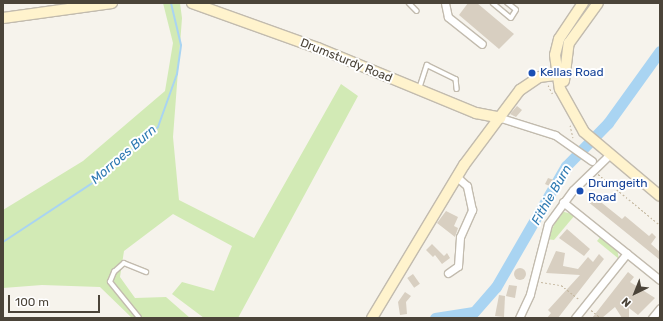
<!DOCTYPE html>
<html>
<head>
<meta charset="utf-8">
<style>
  body { margin:0 }
  #map { position:relative; width:663px; height:321px; overflow:hidden; background:#f6f3ec; font-family:Rubik,sans-serif }
  div>[style] { position:absolute }
  [style*='--x'] { left:calc(var(--x)*1px); top:calc(var(--y)*1px); width:calc(var(--w)*1px); rotate:calc(var(--a)*1deg) }
  .green>* { inset:0; background:#d2eab5 }
  .stream>* { height:2px; margin:-1px; padding:0 1px; transform-origin:1px; border-radius:1px; background:#a9d4f2 }
  .river>* { height:11px; margin:-5.5px; padding:0 5.5px; transform-origin:5.5px; border-radius:5.5px; background:#a9d4f2 }
  .building>* { inset:0; background:#d8cfc1; transform-origin:0 0 }
  .round { border-radius:50% }
  .path>* { height:1px; margin-top:-0.5px; transform-origin:0; background:repeating-linear-gradient(90deg,#c4b79f 0 2px,transparent 0 4px) }
  .roads { filter:drop-shadow(1px 0 #c2bbae) drop-shadow(-1px 0 #c2bbae) drop-shadow(0 1px #c2bbae) drop-shadow(0 -1px #c2bbae) }
  .service>* { height:3.5px; margin:-1.75px; padding:0 1.75px; transform-origin:1.75px; border-radius:1.75px; background:#fff }
  .minor>* { height:7px; margin:-3.5px; padding:0 3.5px; transform-origin:3.5px; border-radius:3.5px; background:#fff }
  .secondary>* { height:10px; margin:-5px; padding:0 5px; transform-origin:5px; border-radius:5px; background:#fff3cd }
  .dots>* { width:11px; height:11px; translate:-50% -50%; box-sizing:border-box; border:2px solid #fff; border-radius:50% }
  span { translate:-50% -50%; white-space:nowrap; text-align:center; line-height:1.15; -webkit-text-stroke:4px #fff; paint-order:stroke }
  .street-label { font-size:12px; color:#4b4439 }
  .transit-label { font-size:12px; color:#164399 }
  .left { translate:0 -50%; text-align:left }
  .water-label { font-size:13px; color:#2e7ab2; font-style:italic }
  .frame { position:absolute; inset:0; border:4px solid #4b4439; pointer-events:none }
  .north { position:absolute; left:615px; top:273px; width:40px; height:40px; -webkit-text-stroke:3px #fff; paint-order:stroke; rotate:223deg; font-size:11px; font-weight:700; line-height:16px; text-align:center; color:#4b4439 }
  .north::after { content:''; display:block; margin:auto; width:14px; height:18px; background:#4b4439; clip-path:polygon(50% 0,100% 100%,50% 72%,0 100%) }
  .scale { position:absolute; left:8px; top:295px; width:92px; height:18px; box-sizing:border-box; border:2px solid #4b4439; border-top:0; padding-left:5px; font-size:12px; line-height:14px; white-space:nowrap; color:#4b4439; -webkit-text-stroke:3px #fff; paint-order:stroke }
</style>
</head>
<body>
<div id="map">
  <div class="green">
    <i style="clip-path:polygon(163px 3px,180px 3px,182px 18px,173px 137px,179px 200px,254px 238px,341px 84px,358px 96px,238px 318px,204px 318px,172px 294px,182px 282px,214px 291px,232px 246px,173px 214px,124px 251px,120px 277px,135px 298px,166px 297px,190px 318px,132px 318px,100px 287px,42px 285px,3px 288px,3px 210px,83px 161px,165px 91px,173px 43px)"></i>
    <i style="clip-path:polygon(561px 211px,575px 215px,554px 240px,547px 239px)"></i>
    <i style="clip-path:polygon(601px 236px,617px 249px,619px 259px,597px 241px)"></i>
  </div>
  <div class="stream">
    <i style="--x:3;--y:242;--w:116;--a:-33.4"></i>
    <i style="--x:100;--y:178;--w:77;--a:-41.3"></i>
    <i style="--x:158;--y:127;--w:56;--a:-70.3"></i>
    <i style="--x:177;--y:74;--w:29;--a:-82"></i>
    <i style="--x:181;--y:45;--w:43;--a:-103.4"></i>
  </div>
  <div class="river">
    <i style="--x:435;--y:318;--w:39;--a:-9"></i>
    <i style="--x:474;--y:312;--w:33;--a:-49"></i>
    <i style="--x:496;--y:287;--w:140;--a:-60"></i>
    <i style="--x:566;--y:166;--w:60;--a:-45.7"></i>
    <i style="--x:608;--y:123;--w:89;--a:-54.2"></i>
  </div>
  <div class="building">
    <i style="clip-path:polygon(468px 3px,477px 3px,514px 34px,499px 49px,459px 15px)"></i>
    <i style="clip-path:polygon(517px 106px,522px 110px,516px 117px,510px 114px)"></i>
    <i style="clip-path:polygon(548px 178px,557px 181px,554px 188px,545px 184px)"></i>
    <i style="clip-path:polygon(592px 195px,622px 219px,625px 216px,649px 236px,652px 233px,656px 237px,651px 244px,660px 252px,660px 260px,587px 201px)"></i>
    <i style="clip-path:polygon(446px 211px,458px 217px,454px 226px,458px 228px,455px 237px,437px 223px)"></i>
    <i style="clip-path:polygon(567px 229px,590px 249px,584px 256px,559px 238px)"></i>
    <i style="clip-path:polygon(432px 244px,444px 256px,447px 253px,450px 258px,442px 264px,435px 255px,433px 257px,426px 250px)"></i>
    <i style="clip-path:polygon(556px 251px,565px 253px,563px 266px,578px 269px,588px 257px,593px 262px,599px 254px,604px 259px,558px 318px,547px 318px,551px 313px,548px 310px,580px 275px,546px 273px)"></i>
    <i class="round" style="left:514px;top:268px;width:12px;height:12px"></i>
    <i style="clip-path:polygon(628px 272px,634px 277px,630px 282px,655px 298px,638px 315px,629px 308px,629px 318px,622px 318px,615px 307px,602px 318px,592px 318px)"></i>
    <i style="left:413px;top:274px;width:12px;height:7px;rotate:55deg"></i>
    <i style="clip-path:polygon(509px 285px,517px 286px,515px 298px,506px 296px)"></i>
    <i style="clip-path:polygon(405px 292px,411px 296px,406px 302px,407px 314px,400px 315px,398px 302px)"></i>
    <i style="clip-path:polygon(499px 295px,505px 296px,504px 317px,495px 316px)"></i>
  </div>
  <div class="path">
    <i style="--x:548;--y:85;--w:11;--a:63"></i>
    <i style="--x:570;--y:125;--w:13;--a:77"></i>
    <i style="--x:598;--y:174;--w:80;--a:39.4"></i>
    <i style="--x:541;--y:282;--w:20;--a:9"></i>
    <i style="--x:561;--y:285;--w:24;--a:38"></i>
    <i style="--x:591;--y:310;--w:13;--a:39"></i>
  </div>
  <div class="roads">
    <div class="service">
      <i style="--x:409;--y:3;--w:11;--a:45"></i>
      <i style="--x:493;--y:3;--w:23;--a:40"></i>
      <i style="--x:511;--y:18;--w:9;--a:-58"></i>
      <i style="--x:516;--y:10;--w:11;--a:-142"></i>
      <i style="--x:419;--y:89;--w:25;--a:-72"></i>
      <i style="--x:427;--y:65;--w:32;--a:26"></i>
      <i style="--x:456;--y:79;--w:10;--a:84"></i>
      <i style="--x:139;--y:318;--w:46;--a:-128.9"></i>
      <i style="--x:110;--y:282;--w:11;--a:-68"></i>
      <i style="--x:114;--y:272;--w:13;--a:-42"></i>
      <i style="--x:124;--y:263;--w:24;--a:22"></i>
    </div>
    <div class="minor">
      <i style="--x:445;--y:3;--w:14;--a:78"></i>
      <i style="--x:448;--y:17;--w:43;--a:38.5"></i>
      <i style="--x:501;--y:118;--w:57;--a:17.5"></i>
      <i style="--x:555;--y:135;--w:45;--a:35.1"></i>
      <i style="--x:563;--y:202;--w:124;--a:38.8"></i>
      <i style="--x:448;--y:273;--w:12;--a:-35"></i>
      <i style="--x:458;--y:266;--w:29;--a:-86"></i>
      <i style="--x:460;--y:237;--w:30;--a:-66"></i>
      <i style="--x:472;--y:210;--w:25;--a:-102"></i>
      <i style="--x:467;--y:186;--w:13;--a:-138"></i>
      <i style="--x:519;--y:318;--w:26;--a:-65"></i>
      <i style="--x:530;--y:294;--w:72;--a:-75.6"></i>
      <i style="--x:548;--y:224;--w:42;--a:-53.7"></i>
      <i style="--x:573;--y:190;--w:50;--a:-44.2"></i>
      <i style="--x:575;--y:318;--w:83;--a:-51.3"></i>
      <i style="--x:652;--y:318;--w:13;--a:-51"></i>
    </div>
    <div class="secondary">
      <i style="--x:192;--y:3;--w:134;--a:19.7"></i>
      <i style="--x:318;--y:48;--w:171;--a:22.4"></i>
      <i style="--x:476;--y:113;--w:25;--a:11"></i>
      <i style="--x:583;--y:3;--w:43;--a:123.7"></i>
      <i style="--x:559;--y:39;--w:16;--a:104"></i>
      <i style="--x:555;--y:55;--w:34;--a:82"></i>
      <i style="--x:560;--y:89;--w:49;--a:60.8"></i>
      <i style="--x:584;--y:132;--w:99;--a:40.1"></i>
      <i style="--x:3;--y:18;--w:110;--a:-7.8"></i>
      <i style="--x:564;--y:81;--w:38;--a:-83"></i>
      <i style="--x:569;--y:43;--w:49;--a:-54.1"></i>
      <i style="--x:372;--y:318;--w:179;--a:-59"></i>
      <i style="--x:464;--y:165;--w:94;--a:-53.3"></i>
      <i style="--x:520;--y:90;--w:23;--a:-34"></i>
      <i style="--x:539;--y:77;--w:25;--a:-7"></i>
    </div>
  </div>
  <div class="dots">
    <i style="left:532px;top:73px;background:#1a4fb4"></i>
    <i style="left:580px;top:191px;background:#1a4fb4"></i>
  </div>
  <div class="street-label">
    <span style="left:346px;top:61px;rotate:22deg">Drumsturdy Road</span>
  </div>
  <div class="transit-label">
    <span class="left" style="left:540px;top:73px">Kellas Road</span>
    <span class="left" style="left:588px;top:191px">Drumgeith<br>Road</span>
  </div>
  <div class="water-label">
    <span style="left:124px;top:155px;rotate:-41deg">Morroes Burn</span>
    <span style="left:552px;top:195px;rotate:-60deg">Fithie Burn</span>
  </div>
  <div class="frame"></div>
  <div class="north">N</div>
  <div class="scale">100 m</div>
</div>
</body>
</html>
